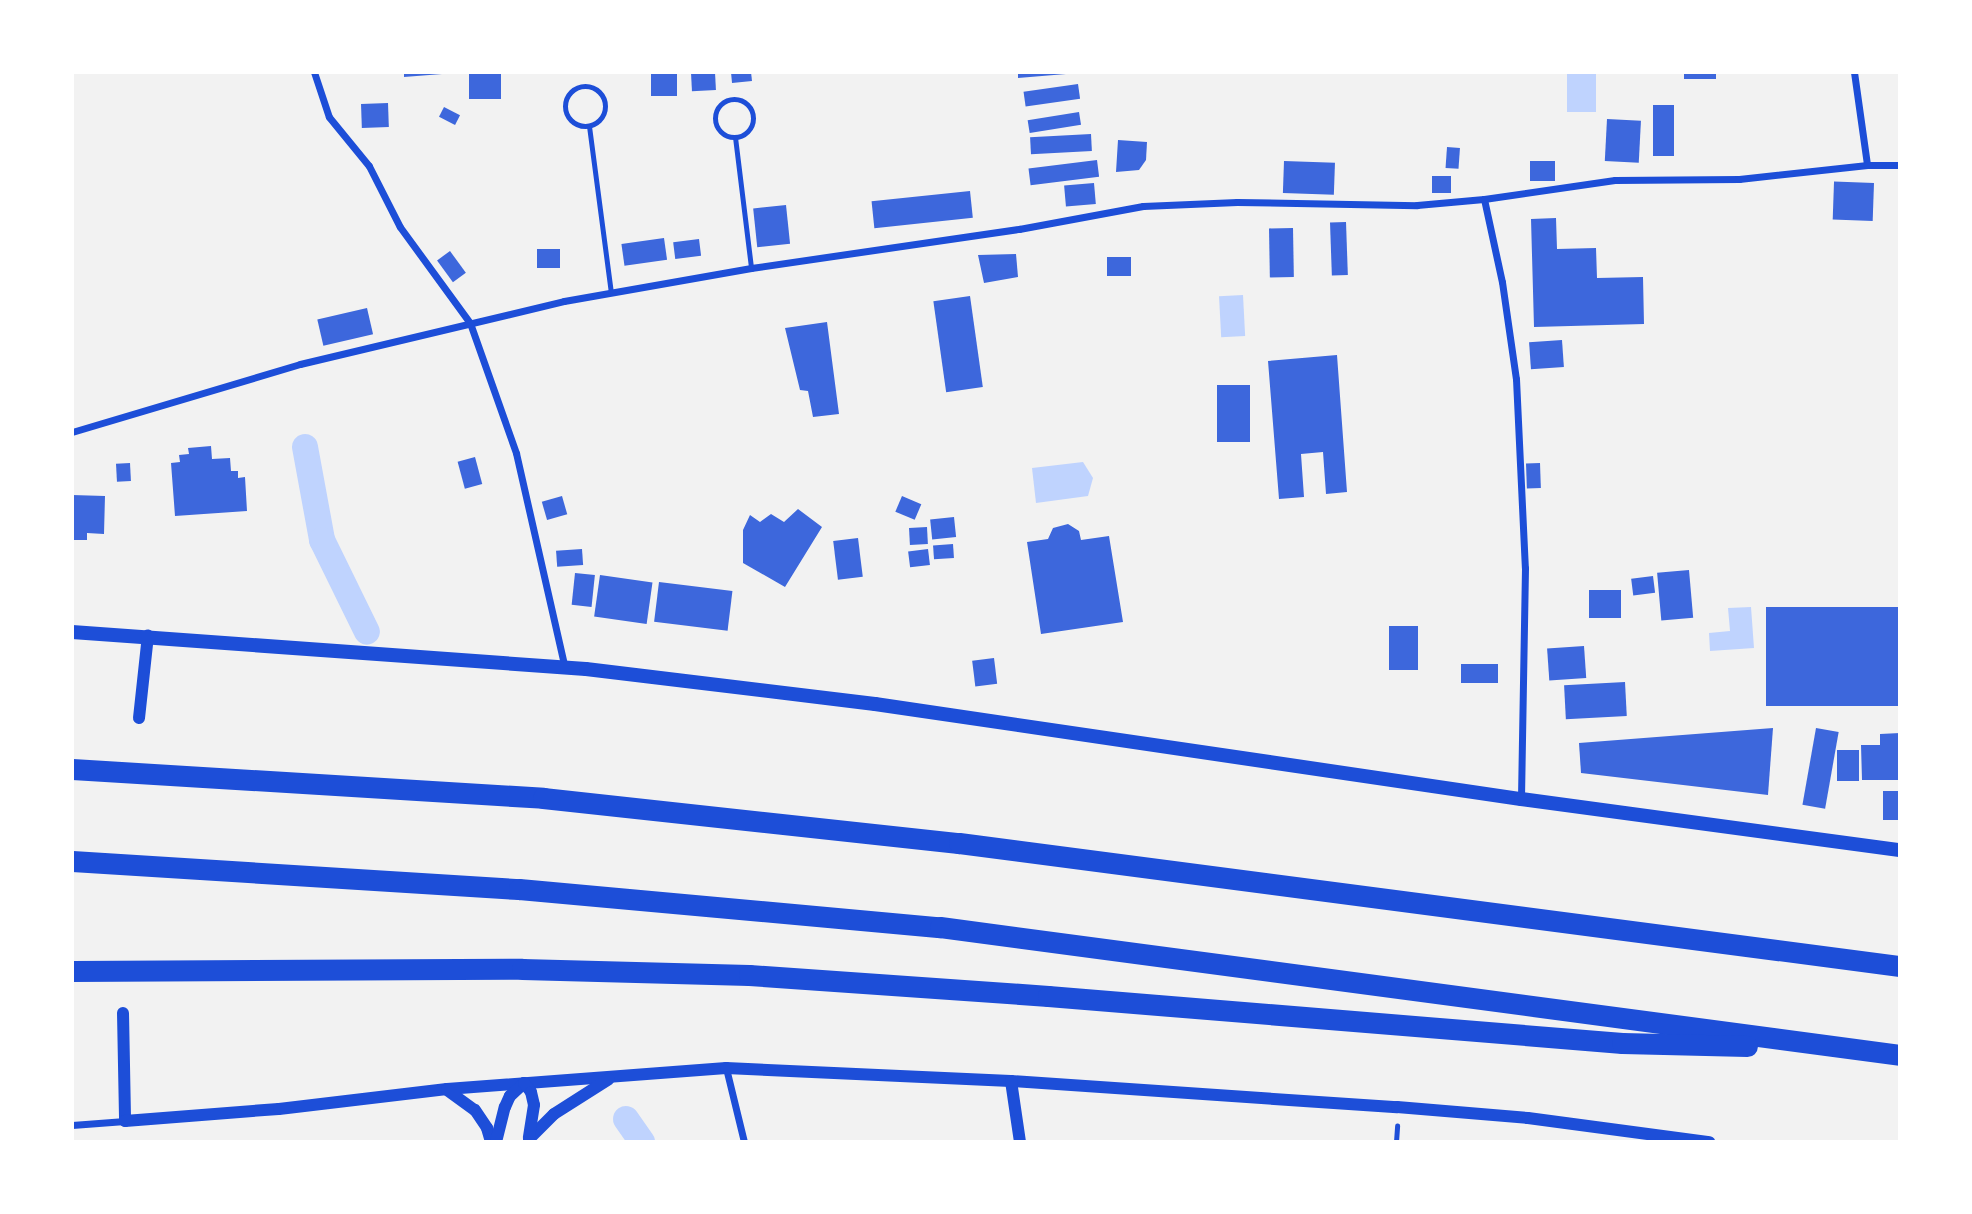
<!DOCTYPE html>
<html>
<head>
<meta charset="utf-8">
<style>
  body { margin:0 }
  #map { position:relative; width:1972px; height:1214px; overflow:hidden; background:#f2f2f2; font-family:Roboto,sans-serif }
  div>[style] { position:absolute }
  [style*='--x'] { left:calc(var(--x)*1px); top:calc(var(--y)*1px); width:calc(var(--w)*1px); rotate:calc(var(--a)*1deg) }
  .water>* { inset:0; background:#bfd3fe; transform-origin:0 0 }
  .canal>* { height:26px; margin:-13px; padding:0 13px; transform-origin:13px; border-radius:13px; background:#bfd3fe }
  .building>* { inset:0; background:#3d67dc; transform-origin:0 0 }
  .path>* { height:4.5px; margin:-2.25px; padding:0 2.25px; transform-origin:2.25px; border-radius:2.25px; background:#1d4ed8 }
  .service>* { height:5px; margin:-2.5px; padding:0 2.5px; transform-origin:2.5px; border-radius:2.5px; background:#1d4ed8 }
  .service>.ring { margin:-2.5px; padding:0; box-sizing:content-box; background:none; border:5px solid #1d4ed8; border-radius:50% }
  .minor>* { height:7px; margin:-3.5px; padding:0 3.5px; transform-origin:3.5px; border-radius:3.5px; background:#1d4ed8 }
  .tertiary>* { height:12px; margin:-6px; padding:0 6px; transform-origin:6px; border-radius:6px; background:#1d4ed8 }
  .secondary>* { height:14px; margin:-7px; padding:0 7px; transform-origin:7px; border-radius:7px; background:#1d4ed8 }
  .motorway>* { height:21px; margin:-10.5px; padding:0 10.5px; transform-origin:10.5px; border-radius:10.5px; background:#1d4ed8 }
  span { translate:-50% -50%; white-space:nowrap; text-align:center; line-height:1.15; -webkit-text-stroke:5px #fff; paint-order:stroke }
  .frame { position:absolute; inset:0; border:74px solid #fff; pointer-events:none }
</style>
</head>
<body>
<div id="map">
  <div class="water">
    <i style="left:1567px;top:72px;width:29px;height:40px"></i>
    <i style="left:1243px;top:295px;width:41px;height:24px;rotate:87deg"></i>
    <i style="clip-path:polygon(1083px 462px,1093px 478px,1088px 496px,1036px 503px,1032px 468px)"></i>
    <i style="clip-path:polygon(1751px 607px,1754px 648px,1710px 651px,1709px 633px,1730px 631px,1728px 608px)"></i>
  </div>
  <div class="canal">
    <i style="--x:305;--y:447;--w:95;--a:79.6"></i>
    <i style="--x:322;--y:540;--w:102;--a:63.9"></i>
    <i style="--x:626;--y:1119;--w:28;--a:55"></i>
  </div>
  <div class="building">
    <i style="clip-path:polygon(404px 72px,442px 72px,442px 74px,404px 77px)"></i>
    <i style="left:469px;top:72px;width:32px;height:27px"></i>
    <i style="left:651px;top:72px;width:26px;height:24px"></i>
    <i style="left:715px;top:72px;width:18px;height:24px;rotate:87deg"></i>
    <i style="clip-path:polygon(731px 72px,751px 72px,752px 81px,732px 83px)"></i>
    <i style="clip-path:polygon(1018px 72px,1066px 72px,1066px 74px,1018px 78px)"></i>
    <i style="left:1684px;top:72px;width:32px;height:7px"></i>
    <i style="left:1078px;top:84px;width:15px;height:55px;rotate:82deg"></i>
    <i style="left:388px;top:103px;width:24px;height:27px;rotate:88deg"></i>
    <i style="left:1653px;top:105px;width:21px;height:51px"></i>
    <i style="left:444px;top:107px;width:18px;height:11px;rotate:27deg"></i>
    <i style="left:1079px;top:112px;width:13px;height:52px;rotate:81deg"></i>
    <i style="left:1607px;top:119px;width:34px;height:42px;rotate:3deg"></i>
    <i style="left:1091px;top:134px;width:17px;height:61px;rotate:87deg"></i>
    <i style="clip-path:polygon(1118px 140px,1147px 142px,1146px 160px,1139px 170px,1116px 172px)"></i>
    <i style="left:1447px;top:147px;width:13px;height:21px;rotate:4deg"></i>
    <i style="left:1097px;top:160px;width:17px;height:69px;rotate:83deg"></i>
    <i style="left:1284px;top:161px;width:51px;height:32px;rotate:2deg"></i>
    <i style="left:1555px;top:161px;width:20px;height:25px;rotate:90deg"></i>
    <i style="left:1432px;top:176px;width:19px;height:17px"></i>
    <i style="left:1094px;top:183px;width:21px;height:30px;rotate:85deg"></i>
    <i style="left:1874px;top:183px;width:38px;height:40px;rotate:92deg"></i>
    <i style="left:970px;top:191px;width:27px;height:99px;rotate:84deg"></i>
    <i style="left:786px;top:205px;width:39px;height:33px;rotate:84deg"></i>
    <i style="clip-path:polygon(1556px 218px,1557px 249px,1596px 248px,1597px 278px,1643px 277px,1644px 324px,1534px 327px,1531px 219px)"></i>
    <i style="left:1346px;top:222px;width:53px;height:16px;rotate:88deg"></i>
    <i style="left:1293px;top:228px;width:49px;height:24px;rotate:89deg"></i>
    <i style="left:664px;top:238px;width:22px;height:43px;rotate:82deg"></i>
    <i style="left:699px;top:239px;width:17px;height:26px;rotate:83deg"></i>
    <i style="left:560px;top:249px;width:19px;height:23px;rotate:90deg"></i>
    <i style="left:450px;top:251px;width:27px;height:16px;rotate:54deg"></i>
    <i style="clip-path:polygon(1016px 254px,1018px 277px,984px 283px,978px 255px)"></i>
    <i style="left:1107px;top:257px;width:24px;height:19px"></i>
    <i style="left:970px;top:296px;width:92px;height:37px;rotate:82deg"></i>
    <i style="left:367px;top:308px;width:27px;height:51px;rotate:77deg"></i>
    <i style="clip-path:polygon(827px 322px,839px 414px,813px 417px,808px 391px,800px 390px,785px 328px)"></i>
    <i style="left:1562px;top:340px;width:27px;height:33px;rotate:86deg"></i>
    <i style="clip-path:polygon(1337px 355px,1347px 492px,1326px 494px,1323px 452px,1301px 454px,1304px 497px,1279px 499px,1268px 361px)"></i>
    <i style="left:1217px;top:385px;width:33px;height:57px"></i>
    <i style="clip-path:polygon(211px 446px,212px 459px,230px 458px,231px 471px,238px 471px,238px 478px,245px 477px,247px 511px,175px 516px,171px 463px,180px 462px,179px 455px,189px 454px,188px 448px)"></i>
    <i style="left:475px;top:457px;width:28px;height:18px;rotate:75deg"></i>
    <i style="left:130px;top:463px;width:18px;height:14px;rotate:87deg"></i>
    <i style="left:1540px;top:463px;width:25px;height:14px;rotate:88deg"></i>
    <i style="clip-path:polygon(72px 495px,105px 496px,104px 534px,87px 533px,87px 540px,72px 540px)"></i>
    <i style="left:562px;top:496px;width:19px;height:21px;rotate:74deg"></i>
    <i style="left:902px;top:496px;width:21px;height:17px;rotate:23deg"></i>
    <i style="clip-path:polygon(798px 509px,822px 527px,785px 587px,743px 563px,743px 530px,750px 515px,760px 522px,771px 514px,784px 522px)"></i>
    <i style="left:954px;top:517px;width:20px;height:24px;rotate:84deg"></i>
    <i style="clip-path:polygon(1068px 524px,1079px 531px,1081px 540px,1109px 536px,1123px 622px,1041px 634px,1027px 542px,1048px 539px,1053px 528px)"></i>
    <i style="left:927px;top:527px;width:17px;height:18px;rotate:87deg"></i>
    <i style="left:858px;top:538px;width:39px;height:25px;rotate:83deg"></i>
    <i style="left:953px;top:544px;width:14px;height:20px;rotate:86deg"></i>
    <i style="left:582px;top:549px;width:16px;height:26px;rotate:86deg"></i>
    <i style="left:928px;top:549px;width:16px;height:20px;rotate:83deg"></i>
    <i style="left:1689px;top:570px;width:48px;height:32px;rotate:85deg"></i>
    <i style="left:575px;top:573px;width:20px;height:32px;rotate:6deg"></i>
    <i style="left:600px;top:575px;width:53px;height:42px;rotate:8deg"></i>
    <i style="left:1653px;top:576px;width:17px;height:22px;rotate:83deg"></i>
    <i style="left:659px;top:582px;width:74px;height:40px;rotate:7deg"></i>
    <i style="left:1589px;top:590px;width:32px;height:28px"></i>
    <i style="left:1766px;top:607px;width:133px;height:99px"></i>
    <i style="left:1389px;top:626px;width:29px;height:44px"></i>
    <i style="left:1584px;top:646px;width:32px;height:37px;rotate:86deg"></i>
    <i style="left:994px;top:658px;width:26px;height:22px;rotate:83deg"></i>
    <i style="left:1498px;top:664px;width:19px;height:37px;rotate:90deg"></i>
    <i style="left:1625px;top:682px;width:34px;height:61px;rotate:87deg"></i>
    <i style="clip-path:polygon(1773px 728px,1768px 795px,1581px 773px,1579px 743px)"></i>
    <i style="left:1816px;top:728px;width:23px;height:78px;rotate:10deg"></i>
    <i style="clip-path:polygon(1900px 733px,1900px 780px,1862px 780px,1861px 745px,1880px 745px,1880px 734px)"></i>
    <i style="left:1837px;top:750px;width:22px;height:31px"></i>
    <i style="left:1883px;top:791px;width:17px;height:29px"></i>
  </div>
  <div class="path">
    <i style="--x:1396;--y:1142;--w:16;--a:-86"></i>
  </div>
  <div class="service">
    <i class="ring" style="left:565px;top:86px;width:35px;height:35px"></i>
    <i class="ring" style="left:715px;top:99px;width:33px;height:33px"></i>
    <i style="--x:589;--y:126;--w:167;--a:82.5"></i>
    <i style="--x:735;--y:137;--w:132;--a:83"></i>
  </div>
  <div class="minor">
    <i style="--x:314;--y:72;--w:47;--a:71.6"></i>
    <i style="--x:329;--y:117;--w:63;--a:50.8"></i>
    <i style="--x:369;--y:166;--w:68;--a:63.1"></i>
    <i style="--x:400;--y:227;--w:119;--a:53.9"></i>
    <i style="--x:470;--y:323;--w:138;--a:70.5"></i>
    <i style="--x:516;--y:453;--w:221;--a:77.2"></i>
    <i style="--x:1854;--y:72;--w:94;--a:82"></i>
    <i style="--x:1484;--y:199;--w:85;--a:77.8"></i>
    <i style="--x:1502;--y:282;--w:98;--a:81.8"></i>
    <i style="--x:1516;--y:379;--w:189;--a:87.3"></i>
    <i style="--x:1525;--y:568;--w:231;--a:91"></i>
    <i style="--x:72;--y:432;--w:238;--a:-16.6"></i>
    <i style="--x:300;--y:364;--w:271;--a:-13.4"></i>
    <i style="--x:564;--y:301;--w:190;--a:-10"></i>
    <i style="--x:751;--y:268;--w:271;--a:-8.3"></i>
    <i style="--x:1019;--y:229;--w:126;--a:-10.5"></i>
    <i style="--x:1143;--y:206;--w:94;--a:-2.4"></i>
    <i style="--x:1237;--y:202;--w:180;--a:1"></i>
    <i style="--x:1417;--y:205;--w:67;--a:-5.1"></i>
    <i style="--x:1484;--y:199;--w:132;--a:-8.3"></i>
    <i style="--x:1615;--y:180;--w:124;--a:-0.5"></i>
    <i style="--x:1739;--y:179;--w:129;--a:-6.2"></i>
    <i style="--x:1867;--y:165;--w:33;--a:0"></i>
    <i style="--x:726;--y:1068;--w:76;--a:76.3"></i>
    <i style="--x:72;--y:1125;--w:53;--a:-4.3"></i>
  </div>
  <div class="tertiary">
    <i style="--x:139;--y:718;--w:83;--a:-83.8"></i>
    <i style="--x:123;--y:1013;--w:108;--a:88.9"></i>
    <i style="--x:125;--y:1121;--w:154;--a:-4.5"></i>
    <i style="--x:279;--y:1109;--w:169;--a:-6.8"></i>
    <i style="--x:447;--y:1089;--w:280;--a:-4.3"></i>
    <i style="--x:726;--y:1068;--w:285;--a:2.6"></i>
    <i style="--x:1011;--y:1081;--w:387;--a:3.9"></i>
    <i style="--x:1397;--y:1107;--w:131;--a:4.8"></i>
    <i style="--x:1528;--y:1118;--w:183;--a:7.6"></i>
    <i style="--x:1011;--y:1081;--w:62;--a:81.6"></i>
    <i style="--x:447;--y:1090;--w:34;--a:36"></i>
    <i style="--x:475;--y:1110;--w:22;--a:56"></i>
    <i style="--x:487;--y:1128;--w:15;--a:74"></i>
    <i style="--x:529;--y:1139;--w:35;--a:-45"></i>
    <i style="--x:554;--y:1114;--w:65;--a:-32.5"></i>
    <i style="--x:496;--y:1142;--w:36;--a:-76"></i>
    <i style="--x:505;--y:1107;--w:12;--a:-66"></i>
    <i style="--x:510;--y:1096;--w:19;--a:-43"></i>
    <i style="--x:524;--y:1083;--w:11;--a:52"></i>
    <i style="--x:531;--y:1092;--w:13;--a:77"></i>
    <i style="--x:534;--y:1105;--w:33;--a:99"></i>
  </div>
  <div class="secondary">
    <i style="--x:72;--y:632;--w:515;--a:4.12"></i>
    <i style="--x:586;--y:669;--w:291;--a:6.9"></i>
    <i style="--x:875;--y:704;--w:653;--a:8.37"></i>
    <i style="--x:1521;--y:799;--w:382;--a:7.7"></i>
  </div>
  <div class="motorway">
    <i style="--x:72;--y:769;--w:472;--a:3.5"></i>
    <i style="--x:543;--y:798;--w:418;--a:6.2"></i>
    <i style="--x:959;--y:843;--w:949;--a:7.45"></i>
    <i style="--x:72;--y:861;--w:448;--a:3.6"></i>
    <i style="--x:519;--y:889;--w:423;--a:5.2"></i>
    <i style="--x:940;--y:927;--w:968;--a:7.59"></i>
    <i style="--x:72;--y:971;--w:450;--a:-0.3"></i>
    <i style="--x:522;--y:969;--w:227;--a:1.5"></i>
    <i style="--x:749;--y:975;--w:300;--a:4"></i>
    <i style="--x:1048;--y:996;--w:576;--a:4.68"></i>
    <i style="--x:1622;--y:1043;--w:125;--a:1.4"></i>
  </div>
  <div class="frame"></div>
</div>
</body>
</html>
